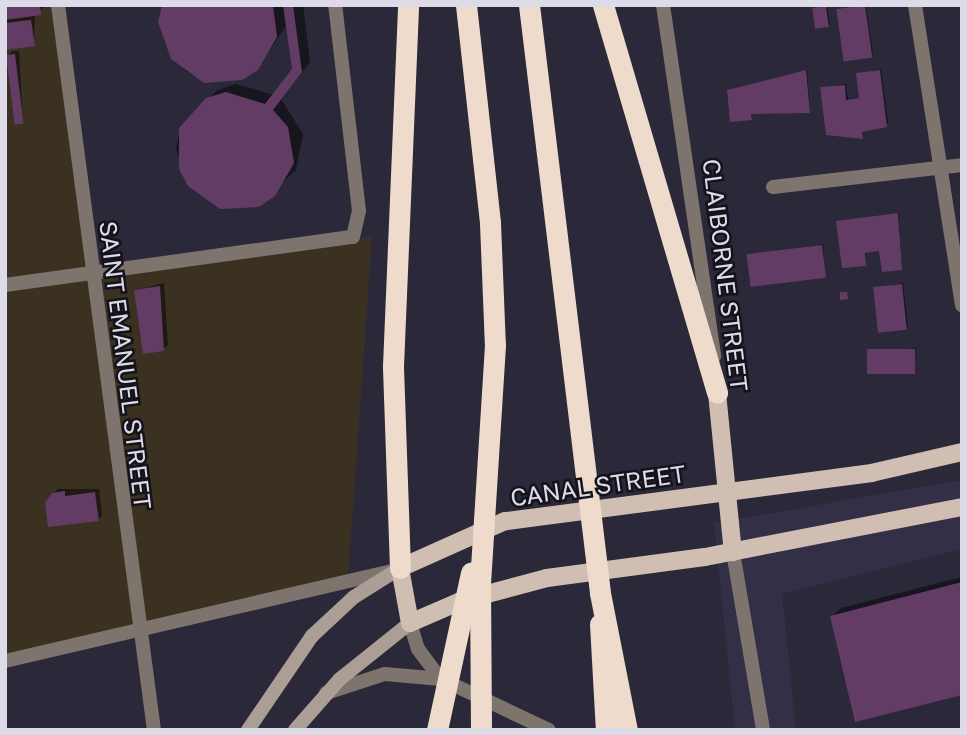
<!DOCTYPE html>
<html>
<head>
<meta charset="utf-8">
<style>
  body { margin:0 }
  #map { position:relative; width:967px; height:735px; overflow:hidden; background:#2b2839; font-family:"Golos Text",sans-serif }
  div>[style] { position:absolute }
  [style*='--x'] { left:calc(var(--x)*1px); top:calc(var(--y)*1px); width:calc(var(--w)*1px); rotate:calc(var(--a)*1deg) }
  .built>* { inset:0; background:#332f46 }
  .industrial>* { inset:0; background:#3b3121 }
  .shadow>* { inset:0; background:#0007 }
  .building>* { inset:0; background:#633c66; transform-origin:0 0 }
  .minor>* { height:14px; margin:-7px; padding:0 7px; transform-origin:7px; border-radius:7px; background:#7d746e }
  .tertiary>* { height:14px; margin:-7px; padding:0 7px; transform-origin:7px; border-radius:7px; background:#7d746e }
  .secondary>* { height:14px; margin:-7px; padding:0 7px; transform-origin:7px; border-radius:7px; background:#ab9e94 }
  .primary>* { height:18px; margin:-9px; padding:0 9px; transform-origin:9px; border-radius:9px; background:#cfbeb1 }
  .motorway>* { height:21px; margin:-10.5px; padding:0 10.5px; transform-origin:10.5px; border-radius:10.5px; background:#efdbcc }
  span { translate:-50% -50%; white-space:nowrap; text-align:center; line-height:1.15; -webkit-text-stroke:5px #14121a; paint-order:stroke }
  .street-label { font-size:24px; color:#dddbe7 }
  .frame { position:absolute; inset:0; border:7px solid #dddbe7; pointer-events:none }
</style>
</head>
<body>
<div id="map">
  <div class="built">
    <i style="clip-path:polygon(962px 480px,962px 549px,782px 594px,796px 730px,735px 730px,714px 523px)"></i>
  </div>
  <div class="industrial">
    <i style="clip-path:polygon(5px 5px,58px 5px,92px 274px,372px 237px,348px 577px,5px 658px)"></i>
  </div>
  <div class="shadow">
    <i style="clip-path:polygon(5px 5px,47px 5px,35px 14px,34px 44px,5px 48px)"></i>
    <i style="clip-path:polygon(164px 5px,303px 5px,310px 62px,281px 99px,303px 134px,296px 170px,258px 205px,221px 208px,189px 184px,176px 148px,180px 129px,217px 90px,236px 84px,274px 95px,294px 69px,288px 23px,257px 69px,204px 81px,186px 71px,164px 42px)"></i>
    <i style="clip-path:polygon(827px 5px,830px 24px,828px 26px,814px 9px)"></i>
    <i style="clip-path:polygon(866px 5px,873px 55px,871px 57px,837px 9px)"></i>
    <i style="clip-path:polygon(12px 51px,19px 51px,23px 122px,8px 56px)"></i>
    <i style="clip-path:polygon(881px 69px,888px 123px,863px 130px,862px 137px,822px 88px,846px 84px,848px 99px,861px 97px,858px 74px)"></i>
    <i style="clip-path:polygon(807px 70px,810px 111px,752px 112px,751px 118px,730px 89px)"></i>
    <i style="clip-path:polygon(899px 213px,901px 268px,881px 250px,866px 252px,865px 264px,838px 221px)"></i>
    <i style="clip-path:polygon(823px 244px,825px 276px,749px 259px,750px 257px)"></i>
    <i style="clip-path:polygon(164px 283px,168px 345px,163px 349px,136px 290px)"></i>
    <i style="clip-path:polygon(903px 283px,908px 326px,907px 328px,875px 288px)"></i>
    <i style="clip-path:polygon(916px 348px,914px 372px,868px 356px,870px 354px)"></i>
    <i style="clip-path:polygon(58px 489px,99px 489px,102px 515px,98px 520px,53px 494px)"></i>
    <i style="clip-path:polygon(962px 577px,962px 693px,831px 617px,841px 608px)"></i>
  </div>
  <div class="building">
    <i style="clip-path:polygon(5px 5px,40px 5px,41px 15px,5px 20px)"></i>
    <i style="clip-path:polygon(162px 5px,273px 5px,277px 37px,258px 70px,242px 80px,204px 83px,171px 59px,158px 22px)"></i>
    <i style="clip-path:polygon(283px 5px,293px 5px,302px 72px,273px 110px,288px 127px,294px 163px,275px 196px,259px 207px,220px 209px,188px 186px,179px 169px,179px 128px,206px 98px,226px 92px,265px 104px,292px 69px)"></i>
    <i style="left:865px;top:5px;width:53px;height:29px;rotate:82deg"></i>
    <i style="left:826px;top:6px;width:21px;height:14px;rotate:82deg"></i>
    <i style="clip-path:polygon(31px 20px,35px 46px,5px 50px,5px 23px)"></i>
    <i style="left:15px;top:54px;width:70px;height:9px;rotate:83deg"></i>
    <i style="clip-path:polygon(806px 70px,810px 113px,751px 114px,752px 120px,730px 122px,727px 90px)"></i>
    <i style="clip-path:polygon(880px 70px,887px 127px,862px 132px,863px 139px,826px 135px,820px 87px,845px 85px,846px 100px,859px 98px,856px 73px)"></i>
    <i style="clip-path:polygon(898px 213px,902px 270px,882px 272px,879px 251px,865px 253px,866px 266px,842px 268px,836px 221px)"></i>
    <i style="left:822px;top:245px;width:33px;height:76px;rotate:83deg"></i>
    <i style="left:902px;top:284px;width:46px;height:29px;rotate:84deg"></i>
    <i style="clip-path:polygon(160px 286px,164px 351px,143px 354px,134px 290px)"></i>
    <i style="clip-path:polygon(840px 292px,847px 292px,848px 299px,840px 300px)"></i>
    <i style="left:915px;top:349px;width:25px;height:48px;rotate:90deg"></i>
    <i style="clip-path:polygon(65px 491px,65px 496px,95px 492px,99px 521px,48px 527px,45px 503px,52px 493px)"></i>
    <i style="clip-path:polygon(962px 582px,962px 695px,855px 722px,830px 616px)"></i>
  </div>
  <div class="minor">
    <i style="--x:58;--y:5;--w:731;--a:82.46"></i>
    <i style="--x:915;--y:5;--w:304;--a:81.1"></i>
    <i style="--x:773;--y:187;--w:190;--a:-6.6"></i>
    <i style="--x:5;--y:285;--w:351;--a:-7.9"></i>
    <i style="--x:353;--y:237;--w:27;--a:-77"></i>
    <i style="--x:359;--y:211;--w:207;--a:-96.6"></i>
    <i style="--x:5;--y:661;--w:405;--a:-13.1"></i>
  </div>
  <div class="tertiary">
    <i style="--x:663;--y:5;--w:355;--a:81.7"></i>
    <i style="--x:733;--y:552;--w:181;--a:80.4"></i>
    <i style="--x:410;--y:623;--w:27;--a:73"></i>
    <i style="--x:418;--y:649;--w:38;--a:53"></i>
    <i style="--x:441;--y:679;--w:119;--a:25.3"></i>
    <i style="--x:326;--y:693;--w:62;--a:-17.9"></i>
    <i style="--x:385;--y:674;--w:56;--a:5.1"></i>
  </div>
  <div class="secondary">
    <i style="--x:248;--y:730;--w:114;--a:-55.8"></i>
    <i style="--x:312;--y:636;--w:57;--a:-42.9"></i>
    <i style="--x:354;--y:597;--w:54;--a:-32.2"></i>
    <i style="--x:295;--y:730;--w:68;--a:-48.6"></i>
    <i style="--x:340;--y:679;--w:90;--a:-38.7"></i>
  </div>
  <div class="primary">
    <i style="--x:717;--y:393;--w:160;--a:84.3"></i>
    <i style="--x:962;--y:452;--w:92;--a:166.9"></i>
    <i style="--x:872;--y:473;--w:370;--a:172.5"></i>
    <i style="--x:505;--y:521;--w:115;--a:155.9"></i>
    <i style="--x:400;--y:568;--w:56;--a:79.7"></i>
    <i style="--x:410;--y:623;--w:56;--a:-23.3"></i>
    <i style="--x:461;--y:601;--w:89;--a:-15"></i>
    <i style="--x:547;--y:578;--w:159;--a:-7.6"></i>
    <i style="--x:705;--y:557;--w:262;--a:-11"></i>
  </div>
  <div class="motorway">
    <i style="--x:466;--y:5;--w:219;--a:83.7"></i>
    <i style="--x:490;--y:223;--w:122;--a:87.7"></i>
    <i style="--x:495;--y:345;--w:240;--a:93.6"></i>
    <i style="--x:480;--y:585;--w:145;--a:89.6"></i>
    <i style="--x:529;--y:5;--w:592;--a:83.11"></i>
    <i style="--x:600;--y:593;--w:140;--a:78.9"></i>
    <i style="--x:603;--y:5;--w:404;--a:73.6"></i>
    <i style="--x:400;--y:568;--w:202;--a:-92"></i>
    <i style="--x:393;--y:366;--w:361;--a:-87.6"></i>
    <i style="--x:600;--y:624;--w:106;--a:86.8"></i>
    <i style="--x:437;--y:730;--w:161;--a:-77.8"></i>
  </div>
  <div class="street-label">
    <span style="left:726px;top:275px;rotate:83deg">CLAIBORNE STREET</span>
    <span style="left:126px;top:365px;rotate:83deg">SAINT EMANUEL STREET</span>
    <span style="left:598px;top:485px;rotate:-8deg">CANAL STREET</span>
  </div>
  <div class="frame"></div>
</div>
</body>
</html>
